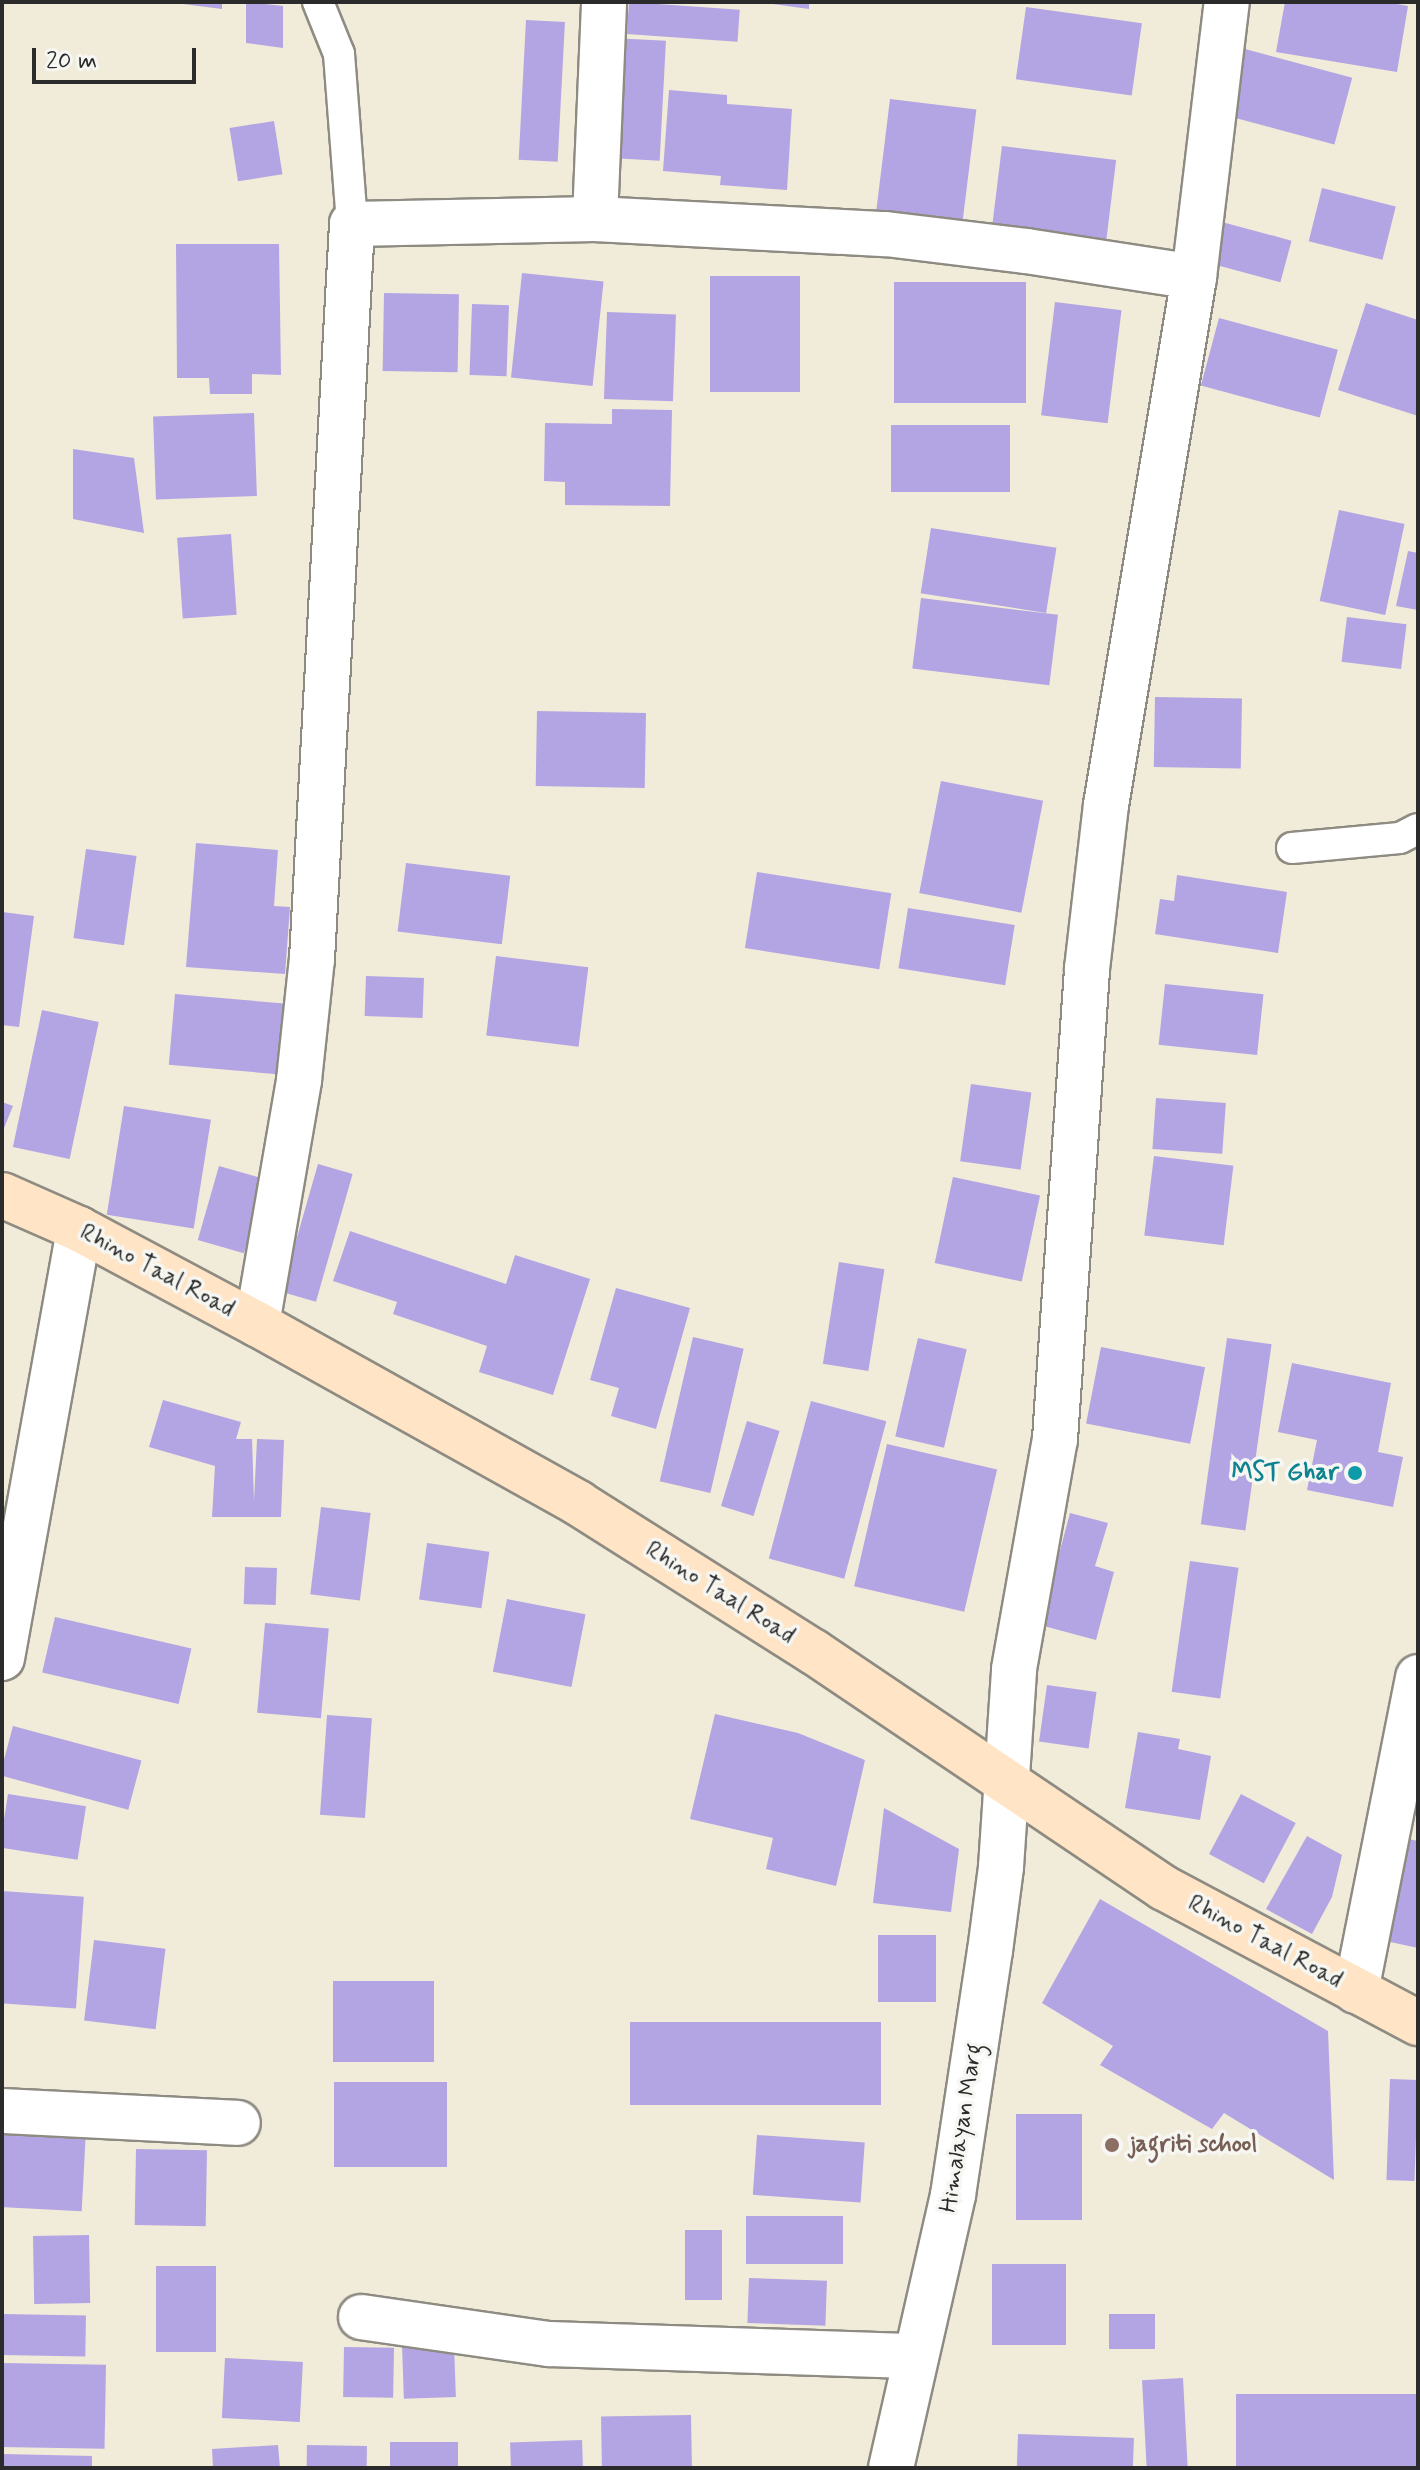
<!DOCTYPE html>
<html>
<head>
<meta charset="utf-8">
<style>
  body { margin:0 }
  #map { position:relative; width:1420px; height:2470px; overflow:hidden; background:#f1ebd9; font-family:Mynerve,sans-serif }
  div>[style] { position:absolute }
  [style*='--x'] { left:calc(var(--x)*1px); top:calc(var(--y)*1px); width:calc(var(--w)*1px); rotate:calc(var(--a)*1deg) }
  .building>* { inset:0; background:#b3a4e3; transform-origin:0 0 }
  .roads { filter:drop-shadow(2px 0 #8e8b82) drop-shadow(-2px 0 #8e8b82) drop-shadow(0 2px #8e8b82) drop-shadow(0 -2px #8e8b82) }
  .lane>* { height:30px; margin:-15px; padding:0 15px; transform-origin:15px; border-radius:15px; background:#fff }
  .street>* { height:44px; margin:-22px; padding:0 22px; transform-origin:22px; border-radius:22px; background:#fff }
  .secondary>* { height:44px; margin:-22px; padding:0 22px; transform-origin:22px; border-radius:22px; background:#ffe4c6 }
  .dots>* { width:22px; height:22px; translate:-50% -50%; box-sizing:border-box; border:4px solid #f6f6f2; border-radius:50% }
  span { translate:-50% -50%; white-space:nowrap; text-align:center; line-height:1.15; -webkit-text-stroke:7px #f6f6f2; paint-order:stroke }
  .street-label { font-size:24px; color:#2b2b2b }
  .culture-label { font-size:24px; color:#0d838f; font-weight:700 }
  .right { translate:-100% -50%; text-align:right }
  .education-label { font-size:24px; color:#785e54; font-weight:700 }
  .left { translate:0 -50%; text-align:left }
  .frame { position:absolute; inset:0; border:4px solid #2b2b2b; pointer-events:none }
  .scale { position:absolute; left:32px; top:48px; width:164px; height:36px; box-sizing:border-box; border:4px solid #2b2b2b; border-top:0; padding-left:10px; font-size:24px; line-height:28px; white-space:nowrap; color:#2b2b2b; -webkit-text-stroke:6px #f6f6f2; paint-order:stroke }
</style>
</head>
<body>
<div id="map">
  <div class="building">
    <i style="clip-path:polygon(167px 2px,222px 2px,222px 9px)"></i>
    <i style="clip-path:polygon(246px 2px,283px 6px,283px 48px,246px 43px)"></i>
    <i style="left:629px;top:2px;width:111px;height:32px;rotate:4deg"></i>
    <i style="clip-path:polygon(759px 2px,809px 2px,809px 9px)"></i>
    <i style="clip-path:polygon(1285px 2px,1386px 2px,1408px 6px,1397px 72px,1276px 52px)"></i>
    <i style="left:1026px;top:7px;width:117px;height:73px;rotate:8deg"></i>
    <i style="left:526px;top:20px;width:39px;height:140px;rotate:3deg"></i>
    <i style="left:612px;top:38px;width:54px;height:120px;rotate:3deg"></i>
    <i style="left:1245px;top:49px;width:111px;height:69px;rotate:15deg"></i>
    <i style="clip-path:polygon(669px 90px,727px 95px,727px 104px,792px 109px,787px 190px,720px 185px,721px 176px,663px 171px)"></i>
    <i style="left:890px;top:99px;width:87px;height:116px;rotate:7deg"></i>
    <i style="left:274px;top:121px;width:54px;height:45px;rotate:81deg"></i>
    <i style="left:1002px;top:146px;width:115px;height:83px;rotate:7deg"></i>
    <i style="left:1322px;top:188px;width:76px;height:55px;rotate:14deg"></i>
    <i style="left:1222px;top:222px;width:72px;height:43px;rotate:15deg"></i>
    <i style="clip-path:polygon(176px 244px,279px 244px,281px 375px,252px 374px,252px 394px,210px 394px,209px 378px,177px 378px)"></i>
    <i style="left:522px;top:273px;width:82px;height:105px;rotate:6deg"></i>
    <i style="left:710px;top:276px;width:90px;height:116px"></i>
    <i style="left:894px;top:282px;width:132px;height:121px"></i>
    <i style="left:384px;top:293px;width:75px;height:78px;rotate:1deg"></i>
    <i style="left:1055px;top:302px;width:67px;height:114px;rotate:7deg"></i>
    <i style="clip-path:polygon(1366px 303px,1418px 320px,1418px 416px,1338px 390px)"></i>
    <i style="left:472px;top:304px;width:37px;height:71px;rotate:2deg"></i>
    <i style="left:607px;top:312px;width:69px;height:87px;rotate:2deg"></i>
    <i style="left:1219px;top:318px;width:123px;height:70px;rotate:15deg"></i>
    <i style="clip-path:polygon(612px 409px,672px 410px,670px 506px,565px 505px,565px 482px,544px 481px,545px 423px,612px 424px)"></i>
    <i style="left:254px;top:413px;width:83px;height:101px;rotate:88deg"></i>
    <i style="left:891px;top:425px;width:119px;height:67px"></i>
    <i style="clip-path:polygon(73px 449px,134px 458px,144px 533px,73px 519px)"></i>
    <i style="left:1339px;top:510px;width:67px;height:93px;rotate:12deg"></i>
    <i style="left:931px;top:528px;width:127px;height:66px;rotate:9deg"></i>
    <i style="left:231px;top:534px;width:81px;height:54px;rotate:86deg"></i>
    <i style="clip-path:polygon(1408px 551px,1418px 553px,1418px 610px,1396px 606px)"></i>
    <i style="left:921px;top:598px;width:138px;height:71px;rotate:7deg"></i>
    <i style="left:1347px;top:617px;width:60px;height:45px;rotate:7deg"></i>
    <i style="left:1155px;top:697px;width:87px;height:70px;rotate:1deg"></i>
    <i style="left:537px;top:711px;width:109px;height:75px;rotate:1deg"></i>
    <i style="left:941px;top:781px;width:104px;height:114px;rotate:11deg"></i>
    <i style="clip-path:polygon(196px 843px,278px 850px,274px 906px,290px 907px,285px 974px,186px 967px)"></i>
    <i style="left:86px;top:849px;width:51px;height:90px;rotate:8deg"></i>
    <i style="left:406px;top:863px;width:105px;height:69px;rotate:7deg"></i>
    <i style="left:757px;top:872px;width:136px;height:77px;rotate:9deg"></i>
    <i style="clip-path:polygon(1177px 875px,1287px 892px,1278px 953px,1155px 934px,1160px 899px,1174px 901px)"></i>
    <i style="left:908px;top:908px;width:108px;height:61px;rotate:9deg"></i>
    <i style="clip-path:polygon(2px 912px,34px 916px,19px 1027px,2px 1025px)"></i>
    <i style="left:496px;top:956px;width:93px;height:80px;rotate:7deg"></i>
    <i style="left:366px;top:976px;width:58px;height:40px;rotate:2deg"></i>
    <i style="left:1165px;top:984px;width:99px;height:61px;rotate:6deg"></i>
    <i style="left:175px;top:994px;width:112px;height:71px;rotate:5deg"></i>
    <i style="left:42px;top:1010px;width:58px;height:140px;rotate:12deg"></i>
    <i style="left:971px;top:1084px;width:61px;height:78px;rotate:8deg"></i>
    <i style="left:1156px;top:1098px;width:70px;height:51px;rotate:4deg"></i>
    <i style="clip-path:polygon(2px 1102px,13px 1106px,2px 1133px)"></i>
    <i style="left:124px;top:1106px;width:88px;height:110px;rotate:9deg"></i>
    <i style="left:1154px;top:1156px;width:80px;height:80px;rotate:7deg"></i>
    <i style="left:318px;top:1164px;width:36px;height:133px;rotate:16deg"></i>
    <i style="left:219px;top:1166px;width:48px;height:77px;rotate:16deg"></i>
    <i style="left:953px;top:1177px;width:89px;height:88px;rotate:12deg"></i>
    <i style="clip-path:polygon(350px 1231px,506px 1284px,515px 1255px,590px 1279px,553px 1395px,479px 1372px,487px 1346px,393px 1314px,397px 1302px,333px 1281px)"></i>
    <i style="left:839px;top:1262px;width:46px;height:103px;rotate:9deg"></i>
    <i style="clip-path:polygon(616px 1288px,690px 1308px,656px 1429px,611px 1416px,619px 1388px,590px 1380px)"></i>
    <i style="left:693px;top:1337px;width:52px;height:148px;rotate:13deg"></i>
    <i style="left:918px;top:1338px;width:50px;height:101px;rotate:13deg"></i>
    <i style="left:1227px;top:1338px;width:45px;height:188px;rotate:8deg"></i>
    <i style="left:1101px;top:1347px;width:106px;height:78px;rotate:11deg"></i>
    <i style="clip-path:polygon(1292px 1363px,1391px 1383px,1378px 1452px,1403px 1457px,1393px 1507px,1307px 1490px,1317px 1440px,1278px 1432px)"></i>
    <i style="clip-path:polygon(163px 1400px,241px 1422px,236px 1439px,252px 1439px,254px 1501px,257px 1439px,284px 1440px,281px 1517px,212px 1517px,215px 1466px,149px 1447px)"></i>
    <i style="left:811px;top:1401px;width:78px;height:163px;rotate:15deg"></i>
    <i style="left:747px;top:1421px;width:34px;height:89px;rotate:17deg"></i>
    <i style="left:887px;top:1444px;width:113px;height:146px;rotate:13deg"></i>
    <i style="left:321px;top:1507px;width:50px;height:88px;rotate:7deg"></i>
    <i style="clip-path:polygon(1070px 1513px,1108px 1523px,1095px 1566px,1114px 1572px,1096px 1640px,1040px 1625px)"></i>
    <i style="left:427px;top:1543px;width:63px;height:57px;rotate:8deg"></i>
    <i style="left:1190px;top:1561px;width:49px;height:132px;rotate:8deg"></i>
    <i style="left:245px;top:1567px;width:32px;height:37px;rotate:2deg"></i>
    <i style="left:507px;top:1599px;width:80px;height:74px;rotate:11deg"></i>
    <i style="left:55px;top:1617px;width:140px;height:57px;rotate:13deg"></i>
    <i style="left:265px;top:1623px;width:64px;height:90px;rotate:5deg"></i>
    <i style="left:1047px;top:1685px;width:50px;height:57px;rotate:8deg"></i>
    <i style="clip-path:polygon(715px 1714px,798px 1733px,865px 1760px,836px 1886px,766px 1869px,773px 1838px,690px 1819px)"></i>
    <i style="left:327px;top:1715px;width:45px;height:100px;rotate:4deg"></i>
    <i style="left:13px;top:1726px;width:133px;height:51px;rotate:15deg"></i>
    <i style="clip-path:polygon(1138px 1732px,1180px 1739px,1178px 1749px,1211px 1756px,1200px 1820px,1125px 1808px)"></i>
    <i style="left:8px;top:1794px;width:79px;height:54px;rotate:9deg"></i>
    <i style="left:1241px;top:1794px;width:62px;height:68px;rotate:28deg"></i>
    <i style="clip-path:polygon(884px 1808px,959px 1849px,951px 1912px,873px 1903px)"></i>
    <i style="clip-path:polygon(1307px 1836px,1342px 1855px,1332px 1897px,1312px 1934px,1266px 1909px)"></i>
    <i style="clip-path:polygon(1404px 1838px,1418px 1841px,1418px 1948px,1381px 1940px)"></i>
    <i style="left:2px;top:1891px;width:82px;height:112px;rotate:4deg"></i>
    <i style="clip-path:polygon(1100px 1899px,1328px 2031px,1334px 2180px,1224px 2113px,1212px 2129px,1100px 2065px,1113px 2046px,1042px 2003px)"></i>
    <i style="left:878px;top:1935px;width:58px;height:67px"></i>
    <i style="left:94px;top:1940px;width:72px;height:81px;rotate:7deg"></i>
    <i style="left:333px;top:1981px;width:101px;height:81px"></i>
    <i style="left:630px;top:2022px;width:251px;height:83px"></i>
    <i style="left:1390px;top:2079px;width:28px;height:101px;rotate:2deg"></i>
    <i style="left:334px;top:2082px;width:113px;height:85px"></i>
    <i style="left:1016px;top:2114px;width:66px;height:106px"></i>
    <i style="left:2px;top:2127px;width:84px;height:80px;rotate:3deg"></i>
    <i style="left:757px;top:2135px;width:108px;height:60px;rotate:4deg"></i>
    <i style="left:136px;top:2149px;width:71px;height:76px;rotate:1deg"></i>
    <i style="left:746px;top:2216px;width:97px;height:48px"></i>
    <i style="left:685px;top:2230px;width:37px;height:70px"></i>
    <i style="left:89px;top:2235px;width:68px;height:56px;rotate:89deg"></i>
    <i style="left:992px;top:2264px;width:74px;height:81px"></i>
    <i style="left:156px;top:2266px;width:60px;height:86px"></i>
    <i style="left:749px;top:2278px;width:78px;height:45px;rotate:2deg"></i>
    <i style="left:2px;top:2314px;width:84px;height:41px;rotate:1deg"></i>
    <i style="left:1109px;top:2314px;width:46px;height:35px"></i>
    <i style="left:454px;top:2344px;width:53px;height:52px;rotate:88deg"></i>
    <i style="left:344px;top:2347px;width:50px;height:50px;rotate:1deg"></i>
    <i style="left:225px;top:2358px;width:78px;height:60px;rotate:3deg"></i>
    <i style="left:2px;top:2363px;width:104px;height:84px;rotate:1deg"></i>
    <i style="left:1183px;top:2378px;width:90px;height:41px;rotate:87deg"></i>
    <i style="left:1418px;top:2394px;width:74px;height:182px;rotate:90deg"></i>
    <i style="left:691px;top:2415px;width:53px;height:90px;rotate:89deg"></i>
    <i style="left:1018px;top:2434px;width:116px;height:34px;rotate:2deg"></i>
    <i style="left:582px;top:2440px;width:28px;height:72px;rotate:88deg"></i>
    <i style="left:390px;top:2442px;width:68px;height:26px"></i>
    <i style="clip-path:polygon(278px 2445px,280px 2468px,213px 2468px,212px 2449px)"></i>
    <i style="left:307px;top:2445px;width:60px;height:23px;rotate:1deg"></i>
    <i style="clip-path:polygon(2px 2454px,92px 2456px,92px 2468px,2px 2468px)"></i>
  </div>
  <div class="roads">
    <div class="lane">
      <i style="--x:318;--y:2;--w:56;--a:68"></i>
      <i style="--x:339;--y:54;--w:170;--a:85.6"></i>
      <i style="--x:1292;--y:848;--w:108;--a:-5.3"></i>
      <i style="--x:1400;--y:838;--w:20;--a:-27"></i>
    </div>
    <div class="street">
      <i style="--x:595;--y:219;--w:217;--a:-87.6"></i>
      <i style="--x:257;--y:1324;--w:248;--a:-80.2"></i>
      <i style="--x:299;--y:1080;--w:122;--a:-83.9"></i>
      <i style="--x:312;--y:959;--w:736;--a:-86.88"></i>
      <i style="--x:352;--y:224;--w:243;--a:-1.2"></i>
      <i style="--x:595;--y:219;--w:291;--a:3"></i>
      <i style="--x:886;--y:234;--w:142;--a:6.9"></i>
      <i style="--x:1027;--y:251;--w:169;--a:8.8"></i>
      <i style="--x:2;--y:1658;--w:436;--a:-79.8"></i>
      <i style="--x:1356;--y:1991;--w:320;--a:-78.8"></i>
      <i style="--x:2;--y:2111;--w:236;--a:2.9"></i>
      <i style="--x:361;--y:2317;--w:190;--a:8.2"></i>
      <i style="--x:549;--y:2344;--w:367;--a:1.9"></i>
      <i style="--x:891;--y:2468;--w:280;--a:-77.2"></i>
      <i style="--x:953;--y:2195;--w:247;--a:-81.4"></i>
      <i style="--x:990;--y:1951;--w:85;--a:-82.5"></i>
      <i style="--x:1001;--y:1867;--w:198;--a:-86.2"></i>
      <i style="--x:1014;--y:1669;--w:234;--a:-79.9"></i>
      <i style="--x:1055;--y:1439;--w:471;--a:-86.1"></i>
      <i style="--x:1087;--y:969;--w:165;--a:-83.4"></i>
      <i style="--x:1106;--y:805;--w:535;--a:-80.54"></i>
      <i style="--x:1194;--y:277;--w:277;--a:-83.2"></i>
    </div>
    <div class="secondary">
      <i style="--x:2;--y:1195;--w:84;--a:23.8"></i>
      <i style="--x:79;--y:1229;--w:202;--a:28.1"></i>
      <i style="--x:257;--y:1324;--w:368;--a:29.1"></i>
      <i style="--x:578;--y:1503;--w:279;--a:32.3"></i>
      <i style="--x:814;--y:1652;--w:422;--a:34"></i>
      <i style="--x:1164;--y:1888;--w:288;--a:28"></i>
    </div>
  </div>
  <div class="dots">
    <i style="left:1355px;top:1473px;background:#0f9aa8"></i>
    <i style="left:1112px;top:2145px;background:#8d6e63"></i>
  </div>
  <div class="street-label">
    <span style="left:157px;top:1271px;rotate:28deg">Rhino Taal Road</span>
    <span style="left:720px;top:1593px;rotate:32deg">Rhino Taal Road</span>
    <span style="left:1265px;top:1942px;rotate:28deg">Rhino Taal Road</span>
    <span style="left:962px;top:2128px;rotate:-81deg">Himalayan Marg</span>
  </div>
  <div class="culture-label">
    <span class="right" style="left:1339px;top:1473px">MST Ghar</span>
  </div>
  <div class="education-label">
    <span class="left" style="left:1128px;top:2145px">jagriti school</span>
  </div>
  <div class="frame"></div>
  <div class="scale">20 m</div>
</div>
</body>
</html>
